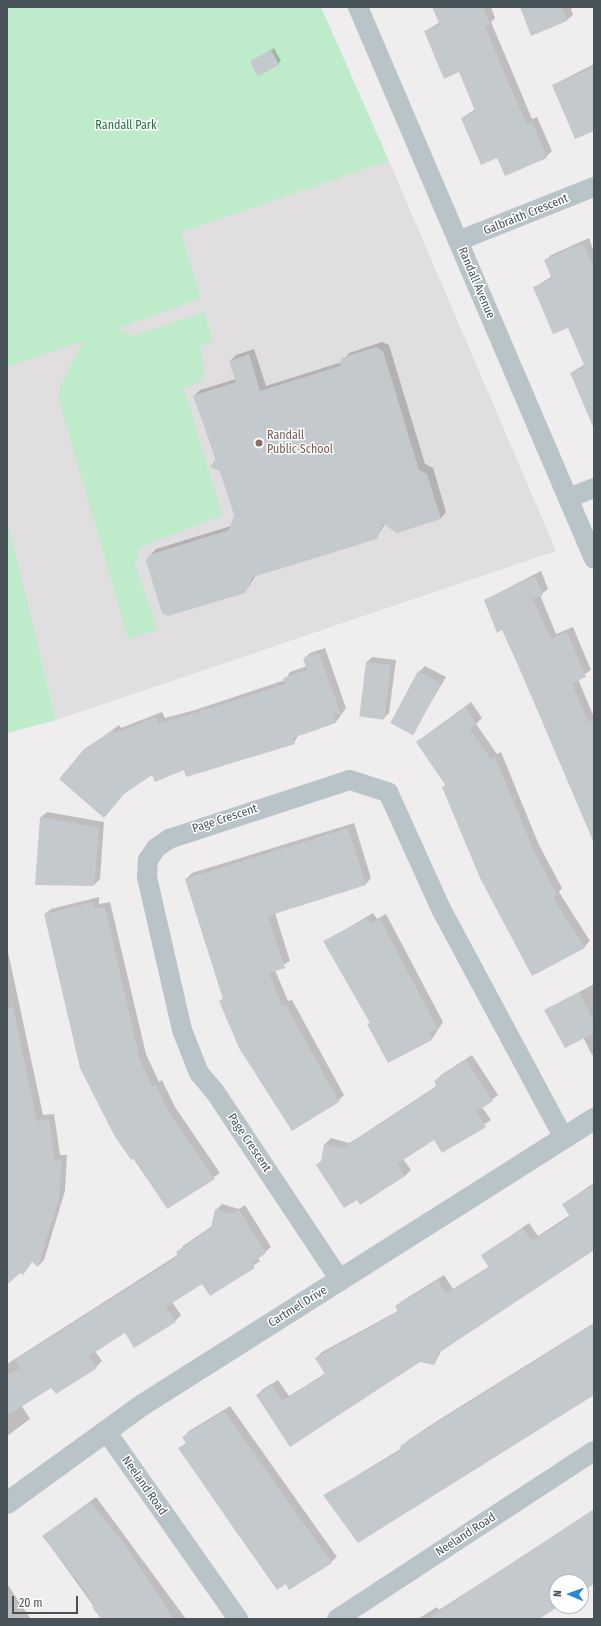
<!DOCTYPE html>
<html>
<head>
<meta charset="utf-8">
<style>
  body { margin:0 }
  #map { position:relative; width:601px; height:1626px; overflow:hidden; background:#f0edee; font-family:"Fira Sans Condensed",sans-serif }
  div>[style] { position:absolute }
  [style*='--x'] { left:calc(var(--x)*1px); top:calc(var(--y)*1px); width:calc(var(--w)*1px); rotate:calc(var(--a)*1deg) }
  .education>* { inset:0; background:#e1dedf }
  .green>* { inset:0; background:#beebc9 }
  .shadow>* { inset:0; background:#0003 }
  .building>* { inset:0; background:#c4c9cd; transform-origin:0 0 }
  .minor>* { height:20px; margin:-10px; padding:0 10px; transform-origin:10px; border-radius:10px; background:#b9c4c9 }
  .tertiary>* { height:22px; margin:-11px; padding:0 11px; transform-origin:11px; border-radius:11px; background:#b9c4c9 }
  .dots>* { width:11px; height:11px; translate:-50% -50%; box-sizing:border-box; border:2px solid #fff; border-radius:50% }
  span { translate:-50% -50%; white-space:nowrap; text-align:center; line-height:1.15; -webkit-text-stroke:3px #fff; paint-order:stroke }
  .park-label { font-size:12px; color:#1d743d }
  .street-label { font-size:12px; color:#475359 }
  .education-label { font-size:12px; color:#785e54 }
  .left { translate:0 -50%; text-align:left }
  .frame { position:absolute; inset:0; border:8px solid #475359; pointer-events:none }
  .north { position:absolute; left:549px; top:1574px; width:40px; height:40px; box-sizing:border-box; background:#fff; border:1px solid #b5babd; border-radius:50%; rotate:272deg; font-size:11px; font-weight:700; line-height:16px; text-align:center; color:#475359 }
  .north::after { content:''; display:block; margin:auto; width:14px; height:18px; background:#2689d1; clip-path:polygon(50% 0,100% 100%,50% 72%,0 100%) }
  .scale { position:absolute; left:12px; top:1596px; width:66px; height:18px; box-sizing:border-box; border:2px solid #475359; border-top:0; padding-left:5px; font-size:12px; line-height:14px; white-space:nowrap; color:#475359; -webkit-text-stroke:3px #fff; paint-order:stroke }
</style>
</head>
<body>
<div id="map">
  <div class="education">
    <i style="clip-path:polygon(389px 161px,556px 551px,56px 720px,7px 519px,7px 367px,201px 298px,181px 232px)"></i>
  </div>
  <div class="green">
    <i style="clip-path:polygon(7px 7px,321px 7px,389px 161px,181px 232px,201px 298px,118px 328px,133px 336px,205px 312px,212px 342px,200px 346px,204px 369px,202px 381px,184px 388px,222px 515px,140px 547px,135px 566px,158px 629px,128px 639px,59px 399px,61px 385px,83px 341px,7px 367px)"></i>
    <i style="clip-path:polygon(7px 519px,56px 720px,7px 733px)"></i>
  </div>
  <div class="shadow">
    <i style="clip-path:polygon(434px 7px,491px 7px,495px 18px,491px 22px,516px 81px,532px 119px,537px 117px,552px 151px,546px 157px,505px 174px,498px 157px,462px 118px,475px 109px,460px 71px,425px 31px,440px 22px)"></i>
    <i style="clip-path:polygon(521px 7px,576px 7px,571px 9px,573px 15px,567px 20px,532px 35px)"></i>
    <i style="clip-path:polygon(274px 48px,281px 61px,278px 64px,252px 61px)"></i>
    <i style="clip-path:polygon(594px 64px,594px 130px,553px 85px)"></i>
    <i style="clip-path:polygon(589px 238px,594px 252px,594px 417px,571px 373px,585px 364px,568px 327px,535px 287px,552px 276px,545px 261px,551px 255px)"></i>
    <i style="clip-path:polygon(382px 342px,389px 345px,425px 464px,433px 468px,446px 512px,441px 518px,385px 524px,376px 538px,256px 575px,245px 592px,150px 555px,156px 549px,231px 526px,235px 515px,194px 396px,200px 390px,236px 379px,230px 361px,236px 355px,254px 349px,266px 386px,342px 362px,349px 353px)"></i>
    <i style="clip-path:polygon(541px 571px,548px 589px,540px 595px,556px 634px,573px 627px,591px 670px,578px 679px,594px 717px,594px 842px,503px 629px,485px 600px)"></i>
    <i style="clip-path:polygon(325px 648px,346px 708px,336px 722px,299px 734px,294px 743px,153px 774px,85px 750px,119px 725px,121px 728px,162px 712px,165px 718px,195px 710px,285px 680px,290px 672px,307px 666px,305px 658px,310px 653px)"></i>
    <i style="clip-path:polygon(372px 657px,396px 660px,389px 713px,383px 719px,366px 663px)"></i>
    <i style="clip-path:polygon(425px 666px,446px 677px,412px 734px,419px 672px)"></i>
    <i style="clip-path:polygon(471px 702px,482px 718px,476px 724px,497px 754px,501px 752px,539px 845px,562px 888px,559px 892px,590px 941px,584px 947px,443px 788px,446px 784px,417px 742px)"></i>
    <i style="clip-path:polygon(47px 812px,104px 822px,100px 879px,94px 885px,41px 817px)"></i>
    <i style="clip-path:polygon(354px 823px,371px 878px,366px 884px,275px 913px,290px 961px,275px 970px,288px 1001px,292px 1000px,344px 1095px,338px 1101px,221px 1001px,223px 998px,186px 879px,192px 873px)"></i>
    <i style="clip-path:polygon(99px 897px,99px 904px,110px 902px,146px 1054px,159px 1082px,162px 1080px,175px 1107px,220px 1173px,167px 1208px,116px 1133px,45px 914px,51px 909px)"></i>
    <i style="clip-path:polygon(373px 913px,377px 919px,386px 914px,443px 1022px,432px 1039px,371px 1022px,324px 942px)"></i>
    <i style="clip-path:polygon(7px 947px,43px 1115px,54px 1114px,60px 1155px,67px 1155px,65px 1191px,44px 1260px,38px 1266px,32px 1261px,7px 1284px)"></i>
    <i style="clip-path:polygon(594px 984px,594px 1054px,592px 1055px,583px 1037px,545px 1010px)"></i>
    <i style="clip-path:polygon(472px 1055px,498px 1095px,482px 1107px,491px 1120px,443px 1151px,434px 1138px,403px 1159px,411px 1170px,405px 1176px,361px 1203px,323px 1159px,325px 1144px,331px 1138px,349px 1143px,356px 1139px,438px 1085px,435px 1081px,441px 1075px)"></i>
    <i style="clip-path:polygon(594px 1183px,594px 1250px,442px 1350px,434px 1364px,420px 1361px,290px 1446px,257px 1395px,263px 1389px,278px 1380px,289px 1396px,326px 1373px,316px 1358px,322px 1352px,398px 1311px,396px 1306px,402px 1301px,444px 1275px,453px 1289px,490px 1266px,483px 1255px,529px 1223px,538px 1236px,570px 1215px,563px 1204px)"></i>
    <i style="clip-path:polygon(222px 1204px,239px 1209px,245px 1205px,271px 1247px,258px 1258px,260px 1261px,211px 1295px,203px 1282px,172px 1302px,181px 1315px,175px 1321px,125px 1332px,95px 1351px,102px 1361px,96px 1367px,52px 1386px,21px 1405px,30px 1419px,7px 1436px,7px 1364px,179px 1254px,183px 1246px,212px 1226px,216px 1210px)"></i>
    <i style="clip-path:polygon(594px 1323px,594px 1393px,325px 1495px,402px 1448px,407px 1441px,437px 1421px)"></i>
    <i style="clip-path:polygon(230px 1406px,337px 1557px,331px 1562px,239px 1536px,180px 1449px,187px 1442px,184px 1437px,189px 1431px)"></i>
    <i style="clip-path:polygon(96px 1497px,186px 1619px,103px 1619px,43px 1536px)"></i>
    <i style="clip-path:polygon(594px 1510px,594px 1580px,581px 1589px,581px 1582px,557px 1582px,531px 1619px,418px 1619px,437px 1607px,439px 1610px)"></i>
    <i style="clip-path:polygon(7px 1584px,31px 1619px,7px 1619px)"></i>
  </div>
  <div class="building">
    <i style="clip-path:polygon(432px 7px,483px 7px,490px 24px,485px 26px,510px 87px,527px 124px,532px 122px,547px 158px,505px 176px,497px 158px,481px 165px,461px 118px,475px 111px,459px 72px,444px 79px,424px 31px,440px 25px)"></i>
    <i style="clip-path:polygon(520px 7px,562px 7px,567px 21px,531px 36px)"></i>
    <i style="left:271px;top:50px;width:17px;height:24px;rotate:62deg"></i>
    <i style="clip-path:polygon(594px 67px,594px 131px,575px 139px,552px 85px)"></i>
    <i style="clip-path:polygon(583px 243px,594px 268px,594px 429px,570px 373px,585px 367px,568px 328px,553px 334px,533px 287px,552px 279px,544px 260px)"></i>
    <i style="clip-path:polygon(376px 347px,383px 351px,419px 470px,427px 474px,441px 519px,397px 533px,383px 524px,377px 539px,253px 577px,245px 593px,168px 616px,162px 613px,146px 561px,149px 555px,229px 530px,234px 515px,220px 471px,210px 467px,216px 458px,193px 396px,236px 382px,229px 361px,249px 354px,260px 391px,340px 366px,342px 358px)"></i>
    <i style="clip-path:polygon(535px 576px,543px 595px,533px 599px,551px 639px,567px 632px,586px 677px,572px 683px,588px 722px,594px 719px,594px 843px,521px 672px,502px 630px,497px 633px,484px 600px)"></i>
    <i style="clip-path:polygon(319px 653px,341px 714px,333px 713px,336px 723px,293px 738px,295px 744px,186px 777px,184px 770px,155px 782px,152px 775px,124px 794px,104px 818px,59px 779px,84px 749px,113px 730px,115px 733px,156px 717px,159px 723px,188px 715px,285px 684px,283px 678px,307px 670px,303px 658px)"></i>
    <i style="left:366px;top:662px;width:25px;height:55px;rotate:7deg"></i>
    <i style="left:418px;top:671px;width:26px;height:59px;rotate:28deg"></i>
    <i style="clip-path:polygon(465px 707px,477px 724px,470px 730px,491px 759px,495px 757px,534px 851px,557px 895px,553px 897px,585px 948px,532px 976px,480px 878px,442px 787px,446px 786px,416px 742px)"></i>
    <i style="clip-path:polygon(40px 817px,99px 828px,94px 886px,35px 885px)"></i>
    <i style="clip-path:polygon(348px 828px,366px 885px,268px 916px,285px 968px,269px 973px,282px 1006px,286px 1005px,339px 1102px,292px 1131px,239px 1048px,219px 1001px,223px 999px,185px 879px)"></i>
    <i style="clip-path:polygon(94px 902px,94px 909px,105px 907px,140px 1060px,153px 1087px,156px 1085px,169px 1113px,215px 1179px,167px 1209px,135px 1158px,131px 1160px,114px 1135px,80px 1068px,44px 914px)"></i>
    <i style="clip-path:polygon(367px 918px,371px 924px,380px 919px,438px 1029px,429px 1033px,432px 1040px,388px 1063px,367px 1024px,370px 1023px,323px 941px)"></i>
    <i style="clip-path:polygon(579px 992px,594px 1021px,594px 1033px,565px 1048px,544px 1010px)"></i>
    <i style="clip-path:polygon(13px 1007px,37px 1121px,49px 1119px,55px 1160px,62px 1161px,59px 1198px,38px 1267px,32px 1262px,23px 1275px,20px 1273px,7px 1285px,7px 1008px)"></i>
    <i style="clip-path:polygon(466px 1060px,493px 1101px,476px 1112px,486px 1127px,442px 1153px,434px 1140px,397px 1164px,405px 1176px,360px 1205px,357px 1200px,344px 1208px,316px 1165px,321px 1161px,324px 1144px,342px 1148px,349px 1144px,437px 1087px,434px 1081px)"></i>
    <i style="clip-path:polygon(594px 1185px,594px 1250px,437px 1354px,435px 1365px,420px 1362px,290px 1447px,256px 1395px,272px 1385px,282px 1401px,325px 1374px,315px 1358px,398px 1312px,395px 1306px,438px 1280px,446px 1294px,489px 1268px,481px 1255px,523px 1228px,532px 1241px,570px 1217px,562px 1204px)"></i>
    <i style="clip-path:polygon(215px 1209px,232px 1214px,239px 1210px,266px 1253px,252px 1263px,255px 1268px,210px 1296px,202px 1284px,166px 1307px,176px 1322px,134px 1348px,125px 1333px,89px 1356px,97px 1368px,56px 1394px,51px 1388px,7px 1416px,7px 1376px,20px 1368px,15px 1360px,179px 1256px,176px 1252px,211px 1228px)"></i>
    <i style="clip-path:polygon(594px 1324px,594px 1395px,358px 1543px,323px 1495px,402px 1450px,400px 1446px,430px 1427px)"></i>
    <i style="clip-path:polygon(224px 1411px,332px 1563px,289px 1590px,286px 1584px,277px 1590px,178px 1448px,186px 1443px,182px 1437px)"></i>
    <i style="clip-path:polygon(90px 1502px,123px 1542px,174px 1619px,101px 1619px,92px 1607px,95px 1605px,75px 1577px,42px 1536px)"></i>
    <i style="clip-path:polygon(594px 1509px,594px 1584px,581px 1592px,581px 1582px,557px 1582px,559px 1606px,539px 1619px,427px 1619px)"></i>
  </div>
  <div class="minor">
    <i style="--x:358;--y:7;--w:600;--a:66.85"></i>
    <i style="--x:458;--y:241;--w:146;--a:-21.7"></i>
    <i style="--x:568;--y:498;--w:28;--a:-21"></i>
    <i style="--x:340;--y:1280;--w:226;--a:-123.6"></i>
    <i style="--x:215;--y:1092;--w:25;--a:-130"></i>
    <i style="--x:199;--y:1073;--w:46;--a:-111.6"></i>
    <i style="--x:182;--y:1030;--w:157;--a:-102.9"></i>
    <i style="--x:147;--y:877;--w:17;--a:-87"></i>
    <i style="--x:148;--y:860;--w:14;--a:-56"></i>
    <i style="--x:156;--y:848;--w:16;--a:-35"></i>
    <i style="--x:169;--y:839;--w:190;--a:-18.1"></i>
    <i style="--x:350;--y:780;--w:40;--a:18"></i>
    <i style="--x:388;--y:792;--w:128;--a:65.6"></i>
    <i style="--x:441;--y:909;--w:260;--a:61.8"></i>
    <i style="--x:106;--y:1431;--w:230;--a:54.9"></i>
    <i style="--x:337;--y:1619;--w:307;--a:-33.2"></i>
  </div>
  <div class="tertiary">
    <i style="--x:7;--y:1503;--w:169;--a:-35.9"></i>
    <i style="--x:144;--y:1404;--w:533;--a:-32.35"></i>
  </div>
  <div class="dots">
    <i style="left:259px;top:443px;background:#8d6e63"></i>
  </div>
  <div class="park-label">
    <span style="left:126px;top:126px">Randall Park</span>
  </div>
  <div class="street-label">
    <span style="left:526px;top:215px;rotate:-22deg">Galbraith Crescent</span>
    <span style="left:476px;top:283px;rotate:67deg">Randall Avenue</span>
    <span style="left:225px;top:819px;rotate:-18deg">Page Crescent</span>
    <span style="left:249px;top:1143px;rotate:56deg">Page Crescent</span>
    <span style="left:298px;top:1307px;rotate:-32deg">Cartmel Drive</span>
    <span style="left:144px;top:1486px;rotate:55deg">Neeland Road</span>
    <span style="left:466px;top:1535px;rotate:-33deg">Neeland Road</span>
  </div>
  <div class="education-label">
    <span class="left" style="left:267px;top:443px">Randall<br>Public School</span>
  </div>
  <div class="frame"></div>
  <div class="north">N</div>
  <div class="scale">20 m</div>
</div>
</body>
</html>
